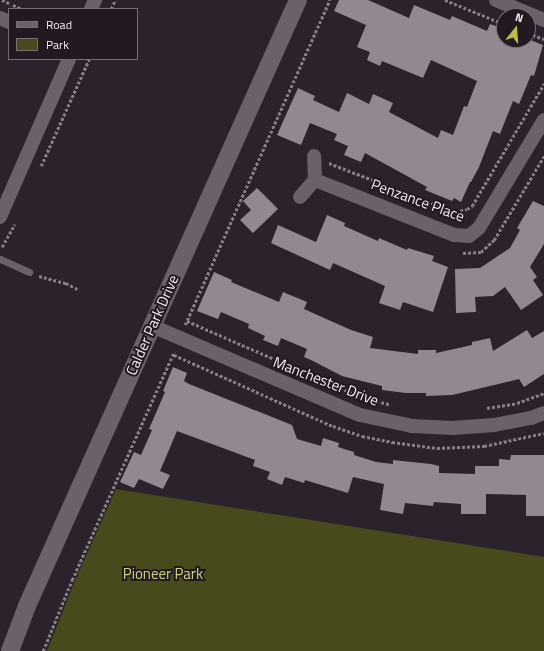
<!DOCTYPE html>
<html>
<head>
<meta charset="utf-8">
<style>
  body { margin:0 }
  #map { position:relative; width:544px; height:651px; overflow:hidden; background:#2b222b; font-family:"Titillium Web",sans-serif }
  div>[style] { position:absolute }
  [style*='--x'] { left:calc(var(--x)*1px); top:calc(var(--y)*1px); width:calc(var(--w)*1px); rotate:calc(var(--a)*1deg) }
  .green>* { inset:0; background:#494a1b }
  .building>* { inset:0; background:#938892 }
  .path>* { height:2.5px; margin-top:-1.25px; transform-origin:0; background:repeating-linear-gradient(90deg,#877f86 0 3px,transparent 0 5px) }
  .service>* { height:7px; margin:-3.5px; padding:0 3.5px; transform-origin:3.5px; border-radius:3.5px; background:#6c616b }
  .minor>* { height:14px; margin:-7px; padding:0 7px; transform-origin:7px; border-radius:7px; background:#6c616b }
  .tertiary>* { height:18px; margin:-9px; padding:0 9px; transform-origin:9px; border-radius:9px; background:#6c616b }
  span { translate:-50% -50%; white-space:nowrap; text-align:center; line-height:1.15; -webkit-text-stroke:4px #221921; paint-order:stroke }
  .street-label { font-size:15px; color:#f3ecf2 }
  .park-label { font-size:15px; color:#d0d380 }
  .legend { position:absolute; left:8px; top:8px; width:130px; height:52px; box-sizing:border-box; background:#221921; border:1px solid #766d75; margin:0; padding:5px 7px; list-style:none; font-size:12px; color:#f3ecf2 }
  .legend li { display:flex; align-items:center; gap:8px; height:20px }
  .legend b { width:20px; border:1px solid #766d75 }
  .north { position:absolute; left:496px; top:8px; width:40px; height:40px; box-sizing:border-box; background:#221921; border:1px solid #766d75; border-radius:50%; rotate:17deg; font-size:11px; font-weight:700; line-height:16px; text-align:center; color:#f3ecf2 }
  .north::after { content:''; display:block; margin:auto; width:14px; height:18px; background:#bdbf43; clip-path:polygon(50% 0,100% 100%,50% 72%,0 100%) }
</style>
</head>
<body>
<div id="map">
  <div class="green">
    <i style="clip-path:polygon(116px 489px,544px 557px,544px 651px,47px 651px,74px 583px)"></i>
  </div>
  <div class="building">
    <i style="clip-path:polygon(339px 0,368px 0,409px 18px,414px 5px,450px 20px,452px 16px,487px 31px,490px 24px,504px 29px,504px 40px,528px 39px,543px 45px,534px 76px,531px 75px,519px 104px,513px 101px,500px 134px,493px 131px,479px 167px,471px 182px,470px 182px,461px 202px,454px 198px,452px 201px,425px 190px,427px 187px,365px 153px,361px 162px,344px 155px,348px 146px,334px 140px,337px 134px,310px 123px,301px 145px,277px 135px,298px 88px,315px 96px,313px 100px,339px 112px,347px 93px,369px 104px,373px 94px,393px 103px,389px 112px,438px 138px,441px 130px,453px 135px,464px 106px,467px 107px,477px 81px,431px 60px,423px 78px,382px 61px,380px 66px,367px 60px,370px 52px,357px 47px,366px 25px,334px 11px)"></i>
    <i style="clip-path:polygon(257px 188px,278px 209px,253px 233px,240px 220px,251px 210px,243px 201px)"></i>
    <i style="clip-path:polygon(533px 201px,544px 206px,544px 244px,530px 267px,537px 277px,533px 280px,543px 295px,521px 310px,505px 287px,493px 296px,475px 297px,476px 312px,456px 313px,455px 269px,480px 268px,510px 248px,520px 230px,517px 228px)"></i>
    <i style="clip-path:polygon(327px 215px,345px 223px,344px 226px,378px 241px,379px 238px,407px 250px,408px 248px,434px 256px,432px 261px,448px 267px,433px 312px,403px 302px,400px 310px,379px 303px,385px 286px,333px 263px,330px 270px,271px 243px,278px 225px,316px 242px)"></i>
    <i style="clip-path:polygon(214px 272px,232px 280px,231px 282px,279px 302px,283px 292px,307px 302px,304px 309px,351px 330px,373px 337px,370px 348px,418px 354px,418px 350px,436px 350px,436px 353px,472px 345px,472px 342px,490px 338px,493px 351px,527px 330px,532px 338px,544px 331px,544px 374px,524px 387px,519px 379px,452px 395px,426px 396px,426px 393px,406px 393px,382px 390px,382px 386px,342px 376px,311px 360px,304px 357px,307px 349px,281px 338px,278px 346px,263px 340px,265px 336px,248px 328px,249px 324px,221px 312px,218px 319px,197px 311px)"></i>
    <i style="clip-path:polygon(173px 367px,187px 373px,184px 381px,189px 384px,292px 425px,297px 439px,321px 446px,323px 438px,339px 443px,338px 447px,354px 452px,354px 455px,376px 462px,393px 464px,393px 460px,431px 464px,439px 466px,439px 473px,475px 474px,475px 466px,499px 466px,499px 459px,510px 460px,511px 455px,544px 455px,544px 516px,526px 516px,526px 495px,486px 494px,486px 514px,461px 514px,461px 504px,434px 502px,433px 506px,405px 503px,403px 514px,380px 510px,384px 484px,353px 477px,348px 493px,305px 480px,304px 483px,285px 477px,282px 485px,267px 479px,270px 472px,253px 466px,255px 460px,177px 431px,160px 471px,170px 475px,163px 489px,139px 479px,134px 488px,120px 482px,134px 452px,141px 455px,152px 430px,149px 429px,165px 392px,163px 391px)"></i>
  </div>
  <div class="path">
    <i style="--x:2;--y:0;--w:8;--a:23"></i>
    <i style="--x:445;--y:0;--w:64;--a:22.1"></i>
    <i style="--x:13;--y:5;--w:10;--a:24"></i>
    <i style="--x:111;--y:9;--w:10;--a:-66"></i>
    <i style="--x:528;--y:33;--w:17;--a:21"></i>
    <i style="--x:329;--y:163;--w:135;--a:21.3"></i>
    <i style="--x:455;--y:212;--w:12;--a:-14"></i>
    <i style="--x:467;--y:209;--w:6;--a:-31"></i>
    <i style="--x:472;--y:206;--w:142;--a:-59.5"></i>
    <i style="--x:41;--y:166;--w:117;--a:-65.8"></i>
    <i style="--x:2;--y:247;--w:26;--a:-61"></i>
    <i style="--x:463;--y:253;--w:18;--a:-3"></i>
    <i style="--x:481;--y:252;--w:18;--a:-43"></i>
    <i style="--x:494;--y:240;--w:98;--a:-59.2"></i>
    <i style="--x:39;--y:276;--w:28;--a:15"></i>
    <i style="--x:66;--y:283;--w:15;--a:28"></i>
    <i style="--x:187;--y:321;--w:150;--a:23.5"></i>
    <i style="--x:185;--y:325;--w:356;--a:-66"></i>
    <i style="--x:174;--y:355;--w:174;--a:24.1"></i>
    <i style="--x:333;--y:426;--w:31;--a:19"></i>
    <i style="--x:362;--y:436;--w:31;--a:11"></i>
    <i style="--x:392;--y:442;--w:45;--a:7.6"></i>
    <i style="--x:437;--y:448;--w:47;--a:-2.4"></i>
    <i style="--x:484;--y:446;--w:61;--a:-12.2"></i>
    <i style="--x:340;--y:388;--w:24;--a:22"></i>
    <i style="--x:362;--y:397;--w:28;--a:15"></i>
    <i style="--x:487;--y:408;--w:30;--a:-9"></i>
    <i style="--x:517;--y:403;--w:29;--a:-20"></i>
    <i style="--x:43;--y:651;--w:77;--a:-67.8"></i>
    <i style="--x:72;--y:580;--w:245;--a:-65.9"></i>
    <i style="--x:172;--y:356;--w:5;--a:-53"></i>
  </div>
  <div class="service">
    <i style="--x:0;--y:259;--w:32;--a:24"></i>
  </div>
  <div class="minor">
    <i style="--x:496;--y:0;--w:52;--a:22.6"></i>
    <i style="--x:91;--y:9;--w:10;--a:-66"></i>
    <i style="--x:0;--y:18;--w:10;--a:24"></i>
    <i style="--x:315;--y:180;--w:149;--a:21.6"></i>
    <i style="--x:454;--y:235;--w:15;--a:4"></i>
    <i style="--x:469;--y:236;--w:13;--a:-39"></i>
    <i style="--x:479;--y:228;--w:126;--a:-59"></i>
    <i style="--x:300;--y:197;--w:23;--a:-49"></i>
    <i style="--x:315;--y:180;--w:24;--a:-92"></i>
    <i style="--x:0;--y:217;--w:172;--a:-66.4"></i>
    <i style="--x:152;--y:326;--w:226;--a:23.2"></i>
    <i style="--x:360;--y:415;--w:53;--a:11.9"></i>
    <i style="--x:412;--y:426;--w:41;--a:2.8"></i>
    <i style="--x:453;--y:428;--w:41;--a:-4.2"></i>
    <i style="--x:494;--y:425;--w:38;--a:-11"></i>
    <i style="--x:531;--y:418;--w:14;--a:-21"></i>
  </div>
  <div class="tertiary">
    <i style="--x:10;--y:651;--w:48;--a:-69.3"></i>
    <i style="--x:27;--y:606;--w:664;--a:-65.91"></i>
  </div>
  <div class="street-label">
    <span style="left:418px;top:200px;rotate:20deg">Penzance Place</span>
    <span style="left:152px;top:325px;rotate:-66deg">Calder Park Drive</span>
    <span style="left:326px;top:381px;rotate:21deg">Manchester Drive</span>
  </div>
  <div class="park-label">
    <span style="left:163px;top:574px">Pioneer Park</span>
  </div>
  <ul class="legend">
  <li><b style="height:5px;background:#6c616b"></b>Road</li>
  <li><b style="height:11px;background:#494a1b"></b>Park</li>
  </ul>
  <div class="north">N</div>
</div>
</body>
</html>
